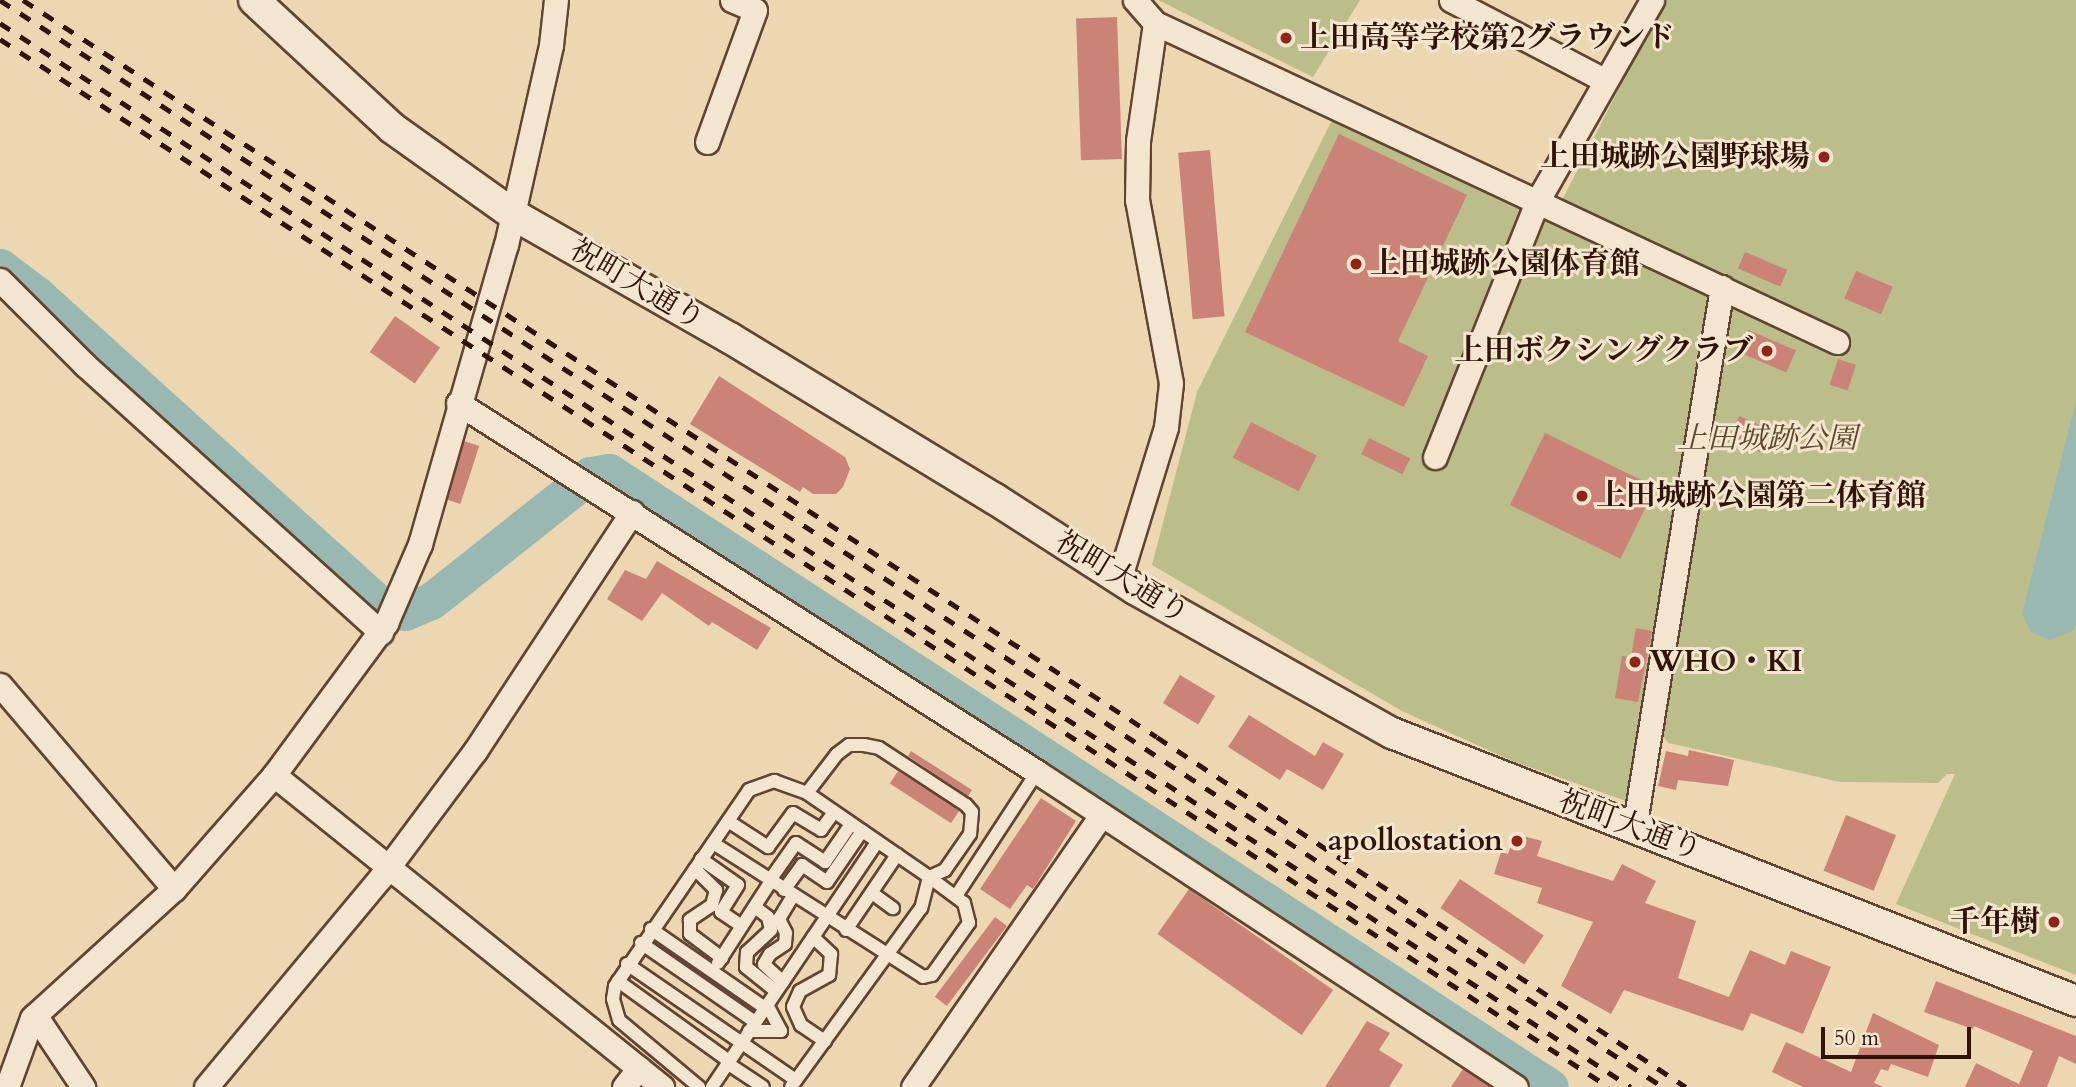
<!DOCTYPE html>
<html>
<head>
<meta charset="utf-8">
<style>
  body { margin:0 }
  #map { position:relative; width:2076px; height:1087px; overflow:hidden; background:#ecd7b3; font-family:Cardo,"Noto Serif JP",serif }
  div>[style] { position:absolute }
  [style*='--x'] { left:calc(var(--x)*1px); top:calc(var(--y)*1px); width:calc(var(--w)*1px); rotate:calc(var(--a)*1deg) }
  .green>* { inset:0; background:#bbbd8a }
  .water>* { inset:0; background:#99b8b2 }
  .river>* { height:37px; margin:-18.5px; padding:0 18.5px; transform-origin:18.5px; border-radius:18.5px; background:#99b8b2 }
  .building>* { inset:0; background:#cc8377; transform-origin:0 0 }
  .roads { filter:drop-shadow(2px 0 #5f4532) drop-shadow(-2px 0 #5f4532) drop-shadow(0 2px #5f4532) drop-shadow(0 -2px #5f4532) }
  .service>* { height:12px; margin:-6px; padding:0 6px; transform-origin:6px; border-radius:6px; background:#f3e5ce }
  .minor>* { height:23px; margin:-11.5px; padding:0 11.5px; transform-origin:11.5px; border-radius:11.5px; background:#f3e5ce }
  .tertiary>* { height:30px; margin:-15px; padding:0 15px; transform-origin:15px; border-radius:15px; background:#f3e5ce }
  .rail>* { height:5px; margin-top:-2.5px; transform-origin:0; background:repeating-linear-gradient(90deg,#301407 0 12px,transparent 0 24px) }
  .dots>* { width:19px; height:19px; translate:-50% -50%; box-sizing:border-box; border:4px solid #f3e5ce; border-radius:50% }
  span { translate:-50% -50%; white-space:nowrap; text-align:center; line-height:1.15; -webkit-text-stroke:6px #f3e5ce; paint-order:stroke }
  .poi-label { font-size:30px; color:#301407; font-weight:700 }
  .left { translate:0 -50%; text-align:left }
  .right { translate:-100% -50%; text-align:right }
  .street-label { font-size:30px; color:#301407 }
  .park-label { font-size:30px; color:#5a472e; font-style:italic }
  .scale { position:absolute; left:1821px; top:1027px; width:150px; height:32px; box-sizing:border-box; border:4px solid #301407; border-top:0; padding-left:9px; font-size:21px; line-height:24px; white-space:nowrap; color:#301407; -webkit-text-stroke:5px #f3e5ce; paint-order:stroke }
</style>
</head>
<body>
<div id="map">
  <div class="green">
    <i style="clip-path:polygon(1158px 0,1360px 0,1313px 77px)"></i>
    <i style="clip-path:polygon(1664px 0,2076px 0,2076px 975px,1896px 904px,1955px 774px,1947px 774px,1938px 783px,1840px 782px,1669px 743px,1660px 734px,1629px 802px,1510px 760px,1402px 711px,1152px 565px,1197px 392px,1336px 112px,1554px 216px)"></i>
  </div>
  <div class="water">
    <i style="clip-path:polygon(2076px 401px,2076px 624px,2072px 631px,2050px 640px,2031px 632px,2022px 614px)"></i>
  </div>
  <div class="river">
    <i style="--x:0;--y:267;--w:46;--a:37.1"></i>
    <i style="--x:37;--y:295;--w:467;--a:42.1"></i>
    <i style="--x:383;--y:608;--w:22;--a:10"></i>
    <i style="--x:405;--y:612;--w:28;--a:-23"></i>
    <i style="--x:431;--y:601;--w:203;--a:-38.4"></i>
    <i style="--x:590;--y:475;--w:19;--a:-9"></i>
    <i style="--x:609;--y:472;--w:1124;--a:33.17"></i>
  </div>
  <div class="building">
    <i style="left:1117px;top:17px;width:142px;height:41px;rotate:88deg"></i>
    <i style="clip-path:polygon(1339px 134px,1467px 195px,1398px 341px,1428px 356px,1404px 407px,1245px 332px)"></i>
    <i style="left:1210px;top:150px;width:167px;height:32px;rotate:85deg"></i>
    <i style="left:1745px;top:252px;width:46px;height:18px;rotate:23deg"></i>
    <i style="left:1856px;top:271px;width:40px;height:30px;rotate:23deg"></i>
    <i style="left:395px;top:316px;width:55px;height:44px;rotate:35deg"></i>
    <i style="left:1748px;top:330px;width:52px;height:24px;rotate:23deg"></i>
    <i style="left:1838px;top:359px;width:19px;height:27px;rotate:18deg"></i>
    <i style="clip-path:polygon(719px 376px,845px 457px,850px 469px,843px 487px,836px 494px,813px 494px,803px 487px,800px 492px,690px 424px)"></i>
    <i style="left:1739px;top:416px;width:34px;height:25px;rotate:23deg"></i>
    <i style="left:1251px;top:422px;width:74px;height:40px;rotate:27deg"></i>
    <i style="left:1545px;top:433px;width:123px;height:80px;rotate:26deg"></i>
    <i style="left:1369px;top:438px;width:46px;height:18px;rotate:26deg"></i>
    <i style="left:464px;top:441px;width:16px;height:61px;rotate:18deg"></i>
    <i style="clip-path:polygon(657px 561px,771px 628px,757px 650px,712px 622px,709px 626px,662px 593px,642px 621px,607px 599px,625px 570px,646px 579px)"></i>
    <i style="clip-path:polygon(1636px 628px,1652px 631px,1638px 702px,1615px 698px,1622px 656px,1631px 657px)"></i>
    <i style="left:1180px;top:675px;width:41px;height:33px;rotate:31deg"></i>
    <i style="clip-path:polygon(1249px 715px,1315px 756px,1323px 742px,1344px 754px,1323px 790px,1287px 769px,1280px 780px,1228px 747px)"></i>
    <i style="clip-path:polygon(1689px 750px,1734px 760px,1728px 786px,1678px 780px,1676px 790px,1658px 786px,1666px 751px,1688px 756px)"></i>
    <i style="clip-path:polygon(911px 751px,972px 790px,968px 796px,908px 756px)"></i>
    <i style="left:898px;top:771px;width:73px;height:15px;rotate:33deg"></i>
    <i style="clip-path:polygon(1041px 798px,1076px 821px,1033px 889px,1027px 885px,1010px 909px,980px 889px)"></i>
    <i style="left:1846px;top:815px;width:54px;height:60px;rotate:22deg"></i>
    <i style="clip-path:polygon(1515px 834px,1542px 841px,1537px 856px,1613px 881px,1622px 864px,1656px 881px,1645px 903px,1696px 921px,1678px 978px,1729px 997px,1750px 950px,1785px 965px,1791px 951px,1831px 967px,1803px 1034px,1751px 1013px,1743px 1031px,1624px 990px,1611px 1014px,1561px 986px,1593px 922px,1537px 903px,1542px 888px,1494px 874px,1501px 852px,1508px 854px)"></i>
    <i style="left:1460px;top:879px;width:101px;height:35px;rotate:34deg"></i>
    <i style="left:1189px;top:889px;width:176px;height:55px;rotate:35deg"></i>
    <i style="left:995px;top:917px;width:15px;height:100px;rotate:37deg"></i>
    <i style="clip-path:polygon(1936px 981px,2076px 1036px,2076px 1064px,2059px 1056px,2047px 1087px,1965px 1087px,1976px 1063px,2019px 1084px,2033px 1051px,1974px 1026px,1973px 1029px,1924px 1012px)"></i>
    <i style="clip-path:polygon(1873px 1013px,1939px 1045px,1928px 1077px,1891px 1064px,1888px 1071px,1881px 1069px,1874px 1083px,1883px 1087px,1803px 1087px,1772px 1072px,1786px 1042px,1851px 1072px)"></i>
    <i style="clip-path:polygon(1367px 1021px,1390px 1033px,1379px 1050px,1403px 1065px,1389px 1087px,1325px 1087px)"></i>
    <i style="clip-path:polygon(1463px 1069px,1491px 1087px,1451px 1087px)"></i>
  </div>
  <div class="roads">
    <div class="service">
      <i style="--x:807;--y:793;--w:49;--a:-52.4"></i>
      <i style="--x:837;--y:754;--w:15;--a:-37"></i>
      <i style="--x:849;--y:745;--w:15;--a:0"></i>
      <i style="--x:864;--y:745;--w:15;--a:11"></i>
      <i style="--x:879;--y:748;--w:104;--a:33.2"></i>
      <i style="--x:966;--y:805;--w:9;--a:49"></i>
      <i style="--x:972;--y:812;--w:22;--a:95"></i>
      <i style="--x:970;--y:834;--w:44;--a:124.8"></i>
      <i style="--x:945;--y:870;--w:17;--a:156"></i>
      <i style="--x:728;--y:821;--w:48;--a:33"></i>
      <i style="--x:768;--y:847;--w:42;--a:-53.7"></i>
      <i style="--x:793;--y:813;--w:33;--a:31"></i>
      <i style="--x:821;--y:830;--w:22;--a:-54"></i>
      <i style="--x:713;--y:843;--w:249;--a:32.5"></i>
      <i style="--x:923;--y:977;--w:9;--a:-13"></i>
      <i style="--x:932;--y:975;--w:64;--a:-54.6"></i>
      <i style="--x:969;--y:923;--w:21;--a:-104"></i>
      <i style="--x:964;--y:903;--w:44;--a:-143.4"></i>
      <i style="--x:701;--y:859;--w:45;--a:35.1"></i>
      <i style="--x:738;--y:885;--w:32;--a:122"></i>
      <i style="--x:721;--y:912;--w:25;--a:34"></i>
      <i style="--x:695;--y:869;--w:30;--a:45"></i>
      <i style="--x:716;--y:890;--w:16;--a:105"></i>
      <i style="--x:712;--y:905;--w:27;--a:146"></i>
      <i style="--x:690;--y:920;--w:14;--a:90"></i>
      <i style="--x:690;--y:934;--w:40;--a:37"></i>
      <i style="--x:770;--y:880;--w:45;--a:-54.9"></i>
      <i style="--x:796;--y:843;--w:35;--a:33"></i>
      <i style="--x:825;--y:862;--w:46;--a:-55.6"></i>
      <i style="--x:784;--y:890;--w:31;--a:-54"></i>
      <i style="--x:802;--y:865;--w:30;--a:34"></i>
      <i style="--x:827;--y:882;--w:62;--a:-55.5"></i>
      <i style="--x:872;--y:893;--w:26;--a:36"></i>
      <i style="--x:956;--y:896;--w:148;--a:-56.8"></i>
      <i style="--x:755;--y:907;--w:16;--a:38"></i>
      <i style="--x:768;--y:917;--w:13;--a:77"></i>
      <i style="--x:771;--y:930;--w:33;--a:137"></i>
      <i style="--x:747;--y:952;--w:15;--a:94"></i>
      <i style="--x:746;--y:967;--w:38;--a:39"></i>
      <i style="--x:651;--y:929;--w:139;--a:34.7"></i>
      <i style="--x:846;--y:930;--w:91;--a:-55.8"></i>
      <i style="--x:813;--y:937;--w:25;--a:43"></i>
      <i style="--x:831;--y:954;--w:21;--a:95"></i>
      <i style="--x:829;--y:975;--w:33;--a:151"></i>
      <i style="--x:800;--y:991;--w:17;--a:114"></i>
      <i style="--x:793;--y:1007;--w:20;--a:66"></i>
      <i style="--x:801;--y:1025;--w:29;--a:34"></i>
      <i style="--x:641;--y:943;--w:139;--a:34.7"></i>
      <i style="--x:718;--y:963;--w:98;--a:-57.1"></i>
      <i style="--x:627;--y:964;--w:205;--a:34.5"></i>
      <i style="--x:618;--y:981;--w:137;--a:35.8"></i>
      <i style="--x:783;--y:982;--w:26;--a:-137"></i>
      <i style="--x:764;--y:964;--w:12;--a:-59"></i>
      <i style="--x:770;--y:954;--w:18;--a:-34"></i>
      <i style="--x:785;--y:944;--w:11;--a:-85"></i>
      <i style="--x:786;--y:933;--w:16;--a:-117"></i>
      <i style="--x:779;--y:919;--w:27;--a:-59"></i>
      <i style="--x:749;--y:1031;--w:32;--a:0"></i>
      <i style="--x:781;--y:1031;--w:30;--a:-118"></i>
      <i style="--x:727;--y:1063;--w:43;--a:33.7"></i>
      <i style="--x:699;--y:1087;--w:104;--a:-140.1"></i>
      <i style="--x:619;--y:1020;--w:22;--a:-106"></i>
      <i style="--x:613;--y:999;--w:13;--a:-81"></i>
      <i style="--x:615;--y:986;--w:237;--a:-55.6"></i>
      <i style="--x:749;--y:790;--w:27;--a:-20"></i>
      <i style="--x:774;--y:781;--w:35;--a:20"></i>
      <i style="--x:807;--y:793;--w:148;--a:34.5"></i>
      <i style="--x:929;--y:877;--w:32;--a:104"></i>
      <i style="--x:921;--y:908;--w:221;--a:126"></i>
      <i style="--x:712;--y:1087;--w:295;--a:-56"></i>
    </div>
    <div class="minor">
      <i style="--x:1135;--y:0;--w:30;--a:49"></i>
      <i style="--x:1155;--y:23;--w:753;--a:25.07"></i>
      <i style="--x:1451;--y:0;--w:173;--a:27.6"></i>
      <i style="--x:707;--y:142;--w:140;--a:-70"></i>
      <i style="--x:755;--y:10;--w:25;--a:-157"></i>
      <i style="--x:0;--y:280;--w:120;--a:45"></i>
      <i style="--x:85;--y:365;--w:399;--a:42.1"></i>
      <i style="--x:458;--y:403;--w:687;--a:32.51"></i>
      <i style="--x:1037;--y:772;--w:573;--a:33.33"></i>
      <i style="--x:1435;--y:457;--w:277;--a:-68.2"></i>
      <i style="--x:1538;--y:200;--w:230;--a:-60.3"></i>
      <i style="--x:1119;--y:580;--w:160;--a:-72.9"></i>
      <i style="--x:1166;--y:427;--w:44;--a:-83.5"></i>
      <i style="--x:1171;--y:383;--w:186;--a:-100.5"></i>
      <i style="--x:1137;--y:200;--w:59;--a:-89"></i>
      <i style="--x:1138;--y:141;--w:119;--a:-81.8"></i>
      <i style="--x:0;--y:685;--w:268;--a:49.5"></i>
      <i style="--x:274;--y:775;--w:498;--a:38.8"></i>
      <i style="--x:1634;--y:829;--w:549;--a:-80.78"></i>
      <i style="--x:35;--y:1015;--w:87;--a:56.3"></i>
      <i style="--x:7;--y:1087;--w:73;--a:-70.1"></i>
      <i style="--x:32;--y:1018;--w:192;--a:-42.3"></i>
      <i style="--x:174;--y:889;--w:152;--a:-48.7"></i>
      <i style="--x:274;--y:775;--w:189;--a:-53.6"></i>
      <i style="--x:386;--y:623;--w:86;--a:-66.7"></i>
      <i style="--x:420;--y:544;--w:311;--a:-74"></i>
      <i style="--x:506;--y:245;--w:205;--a:-77.3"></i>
      <i style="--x:551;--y:45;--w:45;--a:-83.7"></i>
      <i style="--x:206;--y:1087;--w:273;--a:-50.2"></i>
      <i style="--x:381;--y:877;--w:157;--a:-53.3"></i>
      <i style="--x:475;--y:751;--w:286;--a:-56.7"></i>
      <i style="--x:624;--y:1087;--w:24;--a:-52"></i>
      <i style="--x:913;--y:1087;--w:331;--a:-55.3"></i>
    </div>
    <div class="tertiary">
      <i style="--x:254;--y:0;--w:188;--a:42.8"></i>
      <i style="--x:392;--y:128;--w:150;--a:35.5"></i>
      <i style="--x:514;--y:215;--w:249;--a:29.7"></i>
      <i style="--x:730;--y:338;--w:310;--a:31.3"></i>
      <i style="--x:995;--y:499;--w:166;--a:32.7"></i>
      <i style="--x:1135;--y:589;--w:295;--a:29.3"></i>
      <i style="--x:1392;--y:733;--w:735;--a:21.4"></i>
    </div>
  </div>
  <div class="rail">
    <i style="--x:0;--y:0;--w:1987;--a:33.17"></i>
    <i style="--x:23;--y:0;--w:1352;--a:33.02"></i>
    <i style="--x:1157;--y:737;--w:634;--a:33.49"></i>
    <i style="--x:0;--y:23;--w:1947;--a:33.12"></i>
    <i style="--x:0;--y:39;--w:1920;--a:33.08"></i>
  </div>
  <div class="dots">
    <i style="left:1286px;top:38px;background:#8f2418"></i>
    <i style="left:1824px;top:157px;background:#8f2418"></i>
    <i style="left:1356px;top:264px;background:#8f2418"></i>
    <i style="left:1767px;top:351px;background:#8f2418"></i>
    <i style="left:1582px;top:496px;background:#8f2418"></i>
    <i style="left:1635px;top:662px;background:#8f2418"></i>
    <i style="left:1517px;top:841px;background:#8f2418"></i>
    <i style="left:2054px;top:922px;background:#8f2418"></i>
  </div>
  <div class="poi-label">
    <span class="left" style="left:1300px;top:38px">上田高等学校第2グラウンド</span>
    <span class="right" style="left:1810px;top:157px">上田城跡公園野球場</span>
    <span class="left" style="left:1370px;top:264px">上田城跡公園体育館</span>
    <span class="right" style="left:1753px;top:351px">上田ボクシングクラブ</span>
    <span class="left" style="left:1596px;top:496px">上田城跡公園第二体育館</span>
    <span class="left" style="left:1649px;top:662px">WHO・KI</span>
    <span class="right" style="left:1503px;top:841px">apollostation</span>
    <span class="right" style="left:2040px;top:922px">千年樹</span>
  </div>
  <div class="street-label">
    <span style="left:637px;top:285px;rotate:30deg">祝町大通り</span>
    <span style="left:1122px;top:578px;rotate:31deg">祝町大通り</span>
    <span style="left:1630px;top:826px;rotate:20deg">祝町大通り</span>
  </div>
  <div class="park-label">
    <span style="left:1767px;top:439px">上田城跡公園</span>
  </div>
  <div class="scale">50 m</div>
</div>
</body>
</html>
